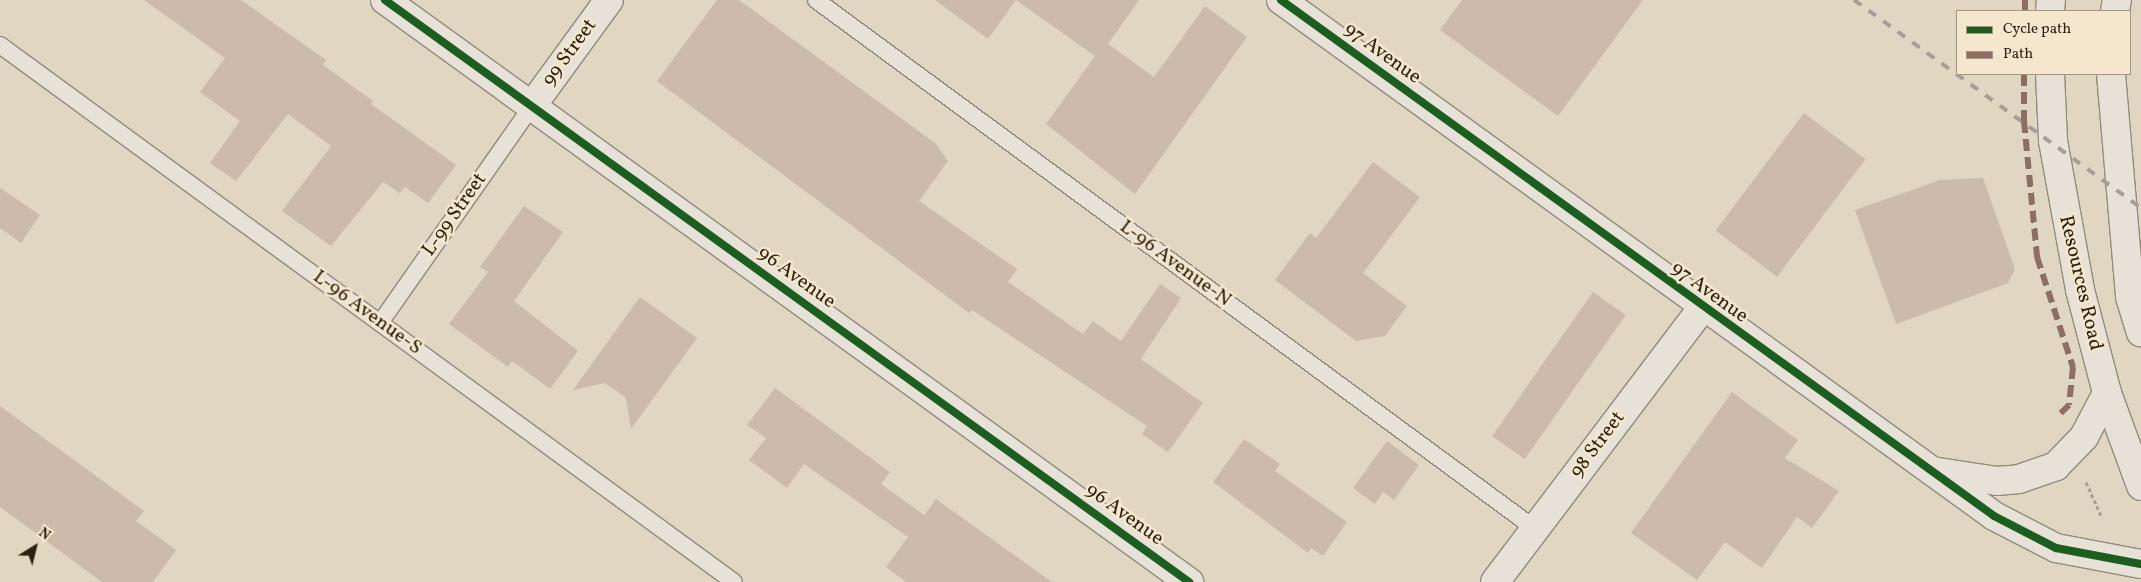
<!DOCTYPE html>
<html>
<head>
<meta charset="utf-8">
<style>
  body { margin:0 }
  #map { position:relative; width:2141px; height:582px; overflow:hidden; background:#e1d6c1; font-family:Vollkorn,serif }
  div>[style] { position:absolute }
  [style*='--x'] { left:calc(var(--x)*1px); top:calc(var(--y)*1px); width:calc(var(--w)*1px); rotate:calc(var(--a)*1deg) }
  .building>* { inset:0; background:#cba; transform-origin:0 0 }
  .path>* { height:3px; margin-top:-1.5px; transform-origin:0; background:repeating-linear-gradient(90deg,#a59f96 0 4px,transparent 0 6.5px) }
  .roads { filter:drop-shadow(1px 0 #928b7d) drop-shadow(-1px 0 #928b7d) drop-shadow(0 1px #928b7d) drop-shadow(0 -1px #928b7d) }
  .service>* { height:16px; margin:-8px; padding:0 8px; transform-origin:8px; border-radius:8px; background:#e7e1d7 }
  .minor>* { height:28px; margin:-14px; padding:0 14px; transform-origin:14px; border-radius:14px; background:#e7e1d7 }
  .tertiary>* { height:28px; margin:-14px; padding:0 14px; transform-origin:14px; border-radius:14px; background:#e7e1d7 }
  .secondary>* { height:28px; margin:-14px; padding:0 14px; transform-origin:14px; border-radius:14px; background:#e7e1d7 }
  .rail>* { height:4px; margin-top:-2px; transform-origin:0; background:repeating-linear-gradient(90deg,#a59f96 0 9px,transparent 0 18px) }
  .quiet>* { height:6px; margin-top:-3px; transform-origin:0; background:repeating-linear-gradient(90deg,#8d6e63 0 12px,transparent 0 18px) }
  .cycleway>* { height:8px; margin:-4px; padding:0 4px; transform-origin:4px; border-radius:4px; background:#1b5e20 }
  span { translate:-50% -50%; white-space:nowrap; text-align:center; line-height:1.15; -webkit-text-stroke:5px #f5e7ce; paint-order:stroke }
  .street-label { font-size:20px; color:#2c2113 }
  .legend { position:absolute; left:1956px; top:10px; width:175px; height:65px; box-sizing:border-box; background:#f5e7ce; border:1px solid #a59883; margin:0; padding:6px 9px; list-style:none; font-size:15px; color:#2c2113 }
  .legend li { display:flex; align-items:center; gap:10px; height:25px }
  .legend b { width:25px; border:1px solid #a59883 }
  .north { position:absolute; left:10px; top:522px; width:50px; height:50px; -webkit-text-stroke:4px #f5e7ce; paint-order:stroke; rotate:36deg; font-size:14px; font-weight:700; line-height:20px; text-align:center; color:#2c2113 }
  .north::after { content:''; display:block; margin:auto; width:18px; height:22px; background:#2c2113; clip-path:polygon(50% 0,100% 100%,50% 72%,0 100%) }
</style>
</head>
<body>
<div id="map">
  <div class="building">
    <i style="clip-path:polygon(144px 0,241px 0,326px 60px,323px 65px,373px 101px,371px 104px,456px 165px,428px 203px,405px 187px,400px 193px,383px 182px,331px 246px,282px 211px,331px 146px,288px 114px,236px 181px,210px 163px,240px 121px,200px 92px,225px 58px)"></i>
    <i style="clip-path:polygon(717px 0,739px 0,935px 143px,948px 161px,919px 201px,1017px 269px,1008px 282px,1083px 334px,1093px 321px,1121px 341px,1160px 284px,1181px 298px,1141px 359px,1203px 403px,1168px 452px,1142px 434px,1147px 426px,972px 310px,969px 313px,657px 81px)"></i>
    <i style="clip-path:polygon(935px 0,1016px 0,988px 39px)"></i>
    <i style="clip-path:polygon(1016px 0,1139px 0,1108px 44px,1154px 77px,1205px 6px,1247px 37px,1135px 194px,1046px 124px,1095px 56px)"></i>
    <i style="clip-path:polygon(1462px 0,1643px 0,1558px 116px,1440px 30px)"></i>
    <i style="left:1804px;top:113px;width:77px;height:147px;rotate:37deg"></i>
    <i style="clip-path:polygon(1373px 162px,1420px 197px,1363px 273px,1407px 306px,1385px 336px,1356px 341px,1275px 280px,1310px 233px,1316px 238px)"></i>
    <i style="clip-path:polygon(1983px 178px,2015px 269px,2008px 283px,1896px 324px,1855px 210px,1940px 180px)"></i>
    <i style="clip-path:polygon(0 188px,40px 215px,21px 243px,0 228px)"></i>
    <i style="clip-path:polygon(524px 206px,563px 232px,514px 301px,578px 351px,550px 389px,512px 361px,508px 367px,449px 324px,488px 272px,480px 267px)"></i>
    <i style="left:1593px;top:292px;width:40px;height:176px;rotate:35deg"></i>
    <i style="clip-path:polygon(640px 297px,697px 338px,631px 429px,626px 398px,605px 383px,573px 390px)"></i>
    <i style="clip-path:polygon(775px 388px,890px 472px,881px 484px,924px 515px,936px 499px,1052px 582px,906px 582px,886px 567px,908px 537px,804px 464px,787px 488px,749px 460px,766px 438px,747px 425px)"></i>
    <i style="clip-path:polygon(1732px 392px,1798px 440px,1785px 458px,1839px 491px,1812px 528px,1797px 517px,1762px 568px,1725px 542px,1697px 580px,1631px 533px)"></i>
    <i style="clip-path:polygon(0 406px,144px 511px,136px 521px,176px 550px,153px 582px,102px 582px,0 507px)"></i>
    <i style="clip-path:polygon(1244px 439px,1280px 464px,1275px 471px,1347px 522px,1323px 556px,1311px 548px,1308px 553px,1213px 482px)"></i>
    <i style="clip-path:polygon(1387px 441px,1419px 465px,1394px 500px,1383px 492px,1375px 504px,1353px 488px)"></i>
  </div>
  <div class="path">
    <i style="--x:2086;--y:482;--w:37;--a:66"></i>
  </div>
  <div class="roads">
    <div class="service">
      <i style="--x:816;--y:0;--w:891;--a:36.33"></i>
      <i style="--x:0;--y:45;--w:909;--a:36.19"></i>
      <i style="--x:380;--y:323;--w:264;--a:-55"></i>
    </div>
    <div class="minor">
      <i style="--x:385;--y:0;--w:993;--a:35.9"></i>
      <i style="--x:531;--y:107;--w:132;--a:-53.9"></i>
      <i style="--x:1495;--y:582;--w:343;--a:-52.9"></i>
    </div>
    <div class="tertiary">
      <i style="--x:1281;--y:0;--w:880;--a:35.89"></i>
      <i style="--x:1994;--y:516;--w:70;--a:27.3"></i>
      <i style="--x:2056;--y:548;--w:86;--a:10.7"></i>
    </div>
    <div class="secondary">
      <i style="--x:2050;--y:11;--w:11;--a:-85"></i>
      <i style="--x:2115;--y:11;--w:11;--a:-80"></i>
      <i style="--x:2050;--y:74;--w:67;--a:87.4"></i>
      <i style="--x:2053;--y:141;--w:151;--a:79.7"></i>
      <i style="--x:2080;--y:290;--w:106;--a:75.3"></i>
      <i style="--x:2107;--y:393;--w:99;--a:69.9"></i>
      <i style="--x:2111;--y:74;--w:224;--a:85.1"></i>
      <i style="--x:2130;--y:297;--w:37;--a:73"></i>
      <i style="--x:1932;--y:471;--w:66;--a:8.7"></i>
      <i style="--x:1997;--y:481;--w:22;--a:-5"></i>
      <i style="--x:2019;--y:479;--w:39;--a:-19"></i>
      <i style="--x:2056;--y:466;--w:40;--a:-46"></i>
      <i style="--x:2084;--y:437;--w:50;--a:-62.4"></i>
    </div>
  </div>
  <div class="rail">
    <i style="--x:1854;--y:0;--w:354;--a:35.9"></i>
  </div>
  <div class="quiet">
    <i style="--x:2025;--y:11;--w:11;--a:-90"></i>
    <i style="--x:2024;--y:74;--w:47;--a:90"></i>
    <i style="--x:2024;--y:121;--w:137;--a:84.5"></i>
    <i style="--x:2037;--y:257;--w:116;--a:71.9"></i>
    <i style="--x:2073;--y:367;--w:38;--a:96"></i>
    <i style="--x:2069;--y:405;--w:18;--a:135"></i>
  </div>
  <div class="cycleway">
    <i style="--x:385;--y:0;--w:993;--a:35.9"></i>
    <i style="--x:1281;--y:0;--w:880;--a:35.89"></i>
    <i style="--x:1994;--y:516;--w:70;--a:27.3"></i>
    <i style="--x:2056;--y:548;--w:86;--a:10.7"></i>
  </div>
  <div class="street-label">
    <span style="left:570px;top:53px;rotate:-54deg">99 Street</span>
    <span style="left:1382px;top:54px;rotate:36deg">97 Avenue</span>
    <span style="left:455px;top:215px;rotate:-55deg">L-99 Street</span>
    <span style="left:1175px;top:264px;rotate:36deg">L-96 Avenue-N</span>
    <span style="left:796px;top:278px;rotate:36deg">96 Avenue</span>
    <span style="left:2080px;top:283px;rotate:77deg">Resources Road</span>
    <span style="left:1709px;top:293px;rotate:36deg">97 Avenue</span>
    <span style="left:367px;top:313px;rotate:36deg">L-96 Avenue-S</span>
    <span style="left:1598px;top:445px;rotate:-53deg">98 Street</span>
    <span style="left:1124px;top:515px;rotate:36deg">96 Avenue</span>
  </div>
  <ul class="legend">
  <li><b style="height:6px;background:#1b5e20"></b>Cycle path</li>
  <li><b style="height:6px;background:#8d6e63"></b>Path</li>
  </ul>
  <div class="north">N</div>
</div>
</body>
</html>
